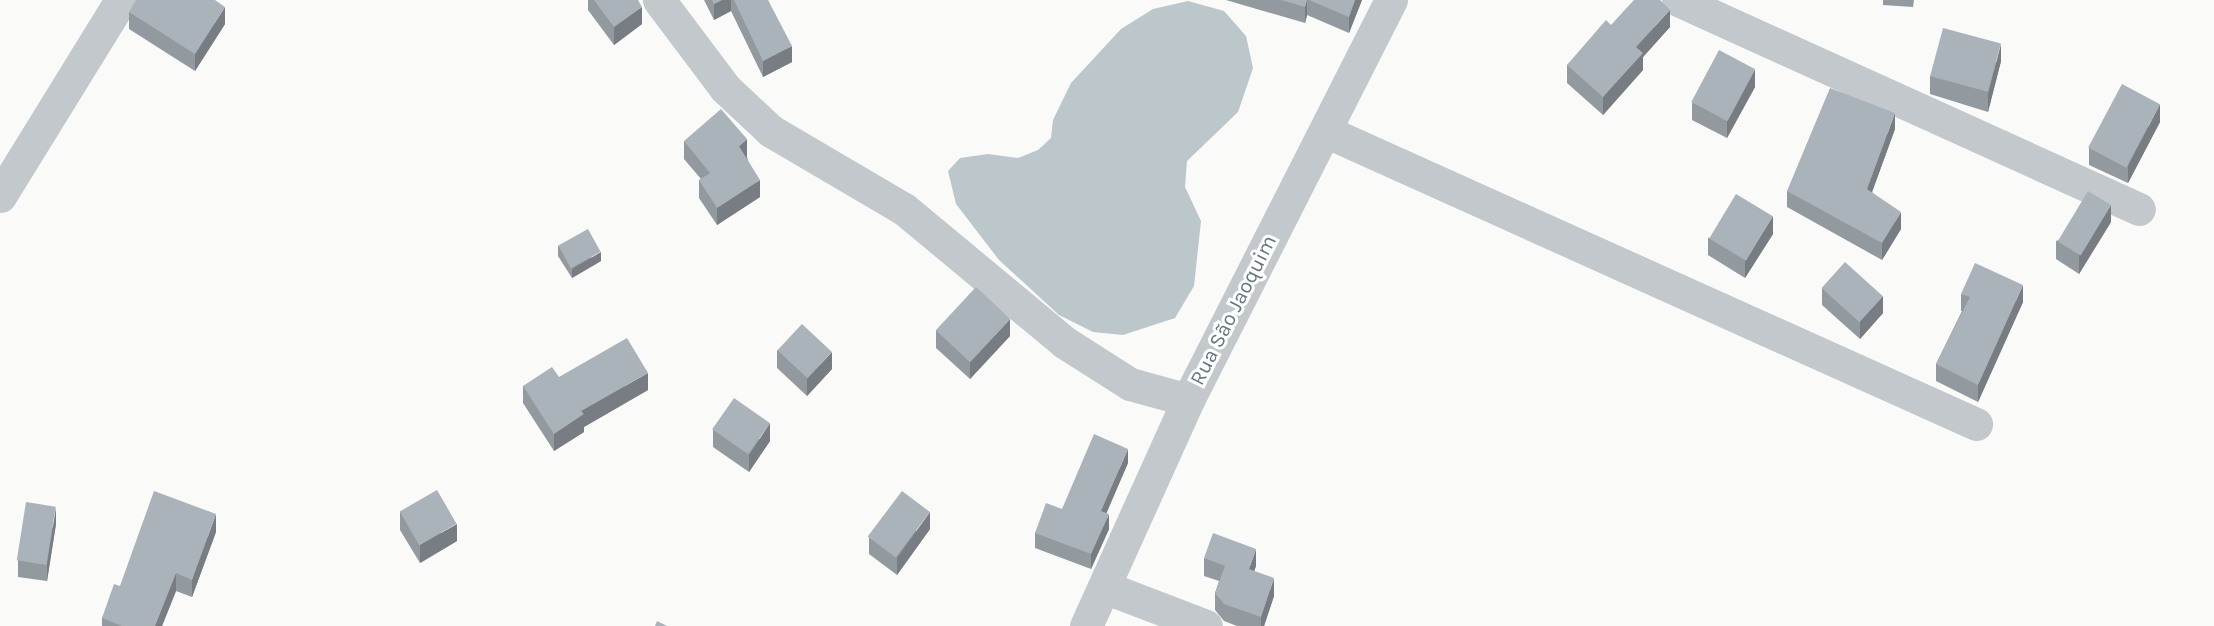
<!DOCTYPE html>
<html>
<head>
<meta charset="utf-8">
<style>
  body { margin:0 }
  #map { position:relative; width:2214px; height:626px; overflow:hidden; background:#fafaf8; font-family:Karla,sans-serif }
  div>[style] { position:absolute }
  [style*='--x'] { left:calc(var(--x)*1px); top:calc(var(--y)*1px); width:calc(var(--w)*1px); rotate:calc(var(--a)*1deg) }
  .water>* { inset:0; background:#bbc7cb }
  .minor>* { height:33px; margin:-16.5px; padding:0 16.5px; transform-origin:16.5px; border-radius:16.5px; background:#c3c8cc }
  .wall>* { inset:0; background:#929a9f }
  .shaded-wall>* { inset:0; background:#777d82 }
  .building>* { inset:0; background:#aab3b9; transform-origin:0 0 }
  span { translate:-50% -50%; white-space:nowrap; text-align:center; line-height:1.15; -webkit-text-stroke:6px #fff; paint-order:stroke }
  .street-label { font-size:21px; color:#657683 }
</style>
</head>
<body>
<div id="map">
  <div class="water">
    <i style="clip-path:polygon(1188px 1px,1224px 11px,1246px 36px,1253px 68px,1238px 112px,1187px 161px,1185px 187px,1201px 221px,1194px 286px,1175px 318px,1123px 335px,1093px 332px,1059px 315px,999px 260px,956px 204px,948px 171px,960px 158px,988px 154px,1018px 158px,1038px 150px,1051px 138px,1053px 120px,1071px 83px,1121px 29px,1153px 9px)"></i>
  </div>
  <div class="minor">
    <i style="--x:659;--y:0;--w:110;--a:53.1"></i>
    <i style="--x:725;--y:88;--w:63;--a:43.1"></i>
    <i style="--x:771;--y:131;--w:154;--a:30.4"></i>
    <i style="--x:904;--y:209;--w:208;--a:39.7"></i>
    <i style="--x:1064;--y:342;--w:78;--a:32.5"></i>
    <i style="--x:1130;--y:384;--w:60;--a:15.4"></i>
    <i style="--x:1678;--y:0;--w:506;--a:24.39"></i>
    <i style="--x:1325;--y:131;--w:714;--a:24.23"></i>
    <i style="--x:0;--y:196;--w:230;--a:-58.3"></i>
    <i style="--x:1104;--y:587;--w:109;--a:20.9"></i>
    <i style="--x:1086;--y:626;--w:248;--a:-65.7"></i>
    <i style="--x:1188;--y:400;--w:449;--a:-63.1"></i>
  </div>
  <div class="wall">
    <i style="clip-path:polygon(588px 0,638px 0,642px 24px,614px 45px,588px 10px)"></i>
    <i style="clip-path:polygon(704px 0,768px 0,792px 62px,763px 77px,731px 11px,714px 20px)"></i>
    <i style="clip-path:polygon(1226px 0,1362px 0,1349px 33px,1307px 15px,1305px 23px)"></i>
    <i style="clip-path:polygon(1883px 0,1914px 0,1913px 7px,1883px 5px)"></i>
    <i style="clip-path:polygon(129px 12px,225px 24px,195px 71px,129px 29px)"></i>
    <i style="clip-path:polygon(1611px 25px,1670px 27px,1643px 57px,1643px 70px,1603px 115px,1567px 83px,1567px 65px)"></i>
    <i style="clip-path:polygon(2001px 61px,1988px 112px,1930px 94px,1930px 76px)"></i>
    <i style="clip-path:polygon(1755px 87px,1727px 138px,1692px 120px,1692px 103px)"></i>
    <i style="clip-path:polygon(2160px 122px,2128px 183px,2089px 165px,2089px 148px)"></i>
    <i style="clip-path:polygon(1895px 129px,1872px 192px,1901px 229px,1882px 260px,1787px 207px,1787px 191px)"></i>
    <i style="clip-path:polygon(684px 141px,747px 157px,760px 197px,717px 225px,699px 198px,699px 180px,701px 179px,684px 159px)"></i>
    <i style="clip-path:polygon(2111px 222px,2079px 274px,2056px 259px,2056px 241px)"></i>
    <i style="clip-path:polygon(1773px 234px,1745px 278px,1708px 255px,1708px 238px)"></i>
    <i style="clip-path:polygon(558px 246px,601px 261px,572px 278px,558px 256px)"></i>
    <i style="clip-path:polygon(1822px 288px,1883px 313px,1860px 339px,1822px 305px)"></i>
    <i style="clip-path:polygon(1961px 294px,2023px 302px,1978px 402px,1936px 381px,1936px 364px,1962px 311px,1961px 311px)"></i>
    <i style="clip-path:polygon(936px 330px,1010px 336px,970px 379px,936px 348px)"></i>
    <i style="clip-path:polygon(777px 350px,832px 369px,807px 396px,777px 368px)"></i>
    <i style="clip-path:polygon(559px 377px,648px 390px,584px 427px,584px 432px,554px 451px,523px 403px,523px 386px)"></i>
    <i style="clip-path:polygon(713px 430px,770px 441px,749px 472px,713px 447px)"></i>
    <i style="clip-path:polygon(1128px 463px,1106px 513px,1109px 529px,1091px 569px,1035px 548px,1035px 533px,1062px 509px)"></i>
    <i style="clip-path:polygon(400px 512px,457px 541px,420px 563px,400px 530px)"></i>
    <i style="clip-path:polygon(56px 524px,47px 581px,18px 577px,18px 560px)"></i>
    <i style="clip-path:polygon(930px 529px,897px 575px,869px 554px,869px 537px)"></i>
    <i style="clip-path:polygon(216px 532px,192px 597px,176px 591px,162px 626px,102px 626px,102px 618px,120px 586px)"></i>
    <i style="clip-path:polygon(1204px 558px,1256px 566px,1254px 571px,1274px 596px,1264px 626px,1237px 626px,1224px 621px,1215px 610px,1215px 593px,1219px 581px,1204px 576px)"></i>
  </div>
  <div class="shaded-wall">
    <i style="clip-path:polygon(722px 0,731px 0,731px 11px,714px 20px,714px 4px)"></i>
    <i style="clip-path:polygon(1307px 0,1307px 15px,1305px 23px,1305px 7px)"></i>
    <i style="clip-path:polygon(1355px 0,1362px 0,1349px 33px,1349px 17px)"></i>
    <i style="clip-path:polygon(225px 7px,225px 24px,195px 71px,195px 54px)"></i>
    <i style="clip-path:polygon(642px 7px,642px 24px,614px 45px,614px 27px)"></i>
    <i style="clip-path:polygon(1670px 10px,1670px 27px,1643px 57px,1643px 70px,1603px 115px,1603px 97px,1636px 47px)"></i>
    <i style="clip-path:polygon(2001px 44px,2001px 61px,1988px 112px,1988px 94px)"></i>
    <i style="clip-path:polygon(792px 46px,792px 62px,763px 77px,763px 61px)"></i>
    <i style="clip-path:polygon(1755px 69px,1755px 87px,1727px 138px,1727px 121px)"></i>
    <i style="clip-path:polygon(2160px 104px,2160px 122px,2128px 183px,2128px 166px)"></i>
    <i style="clip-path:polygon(1895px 113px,1895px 129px,1867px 206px,1867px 189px)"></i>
    <i style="clip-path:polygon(747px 139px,747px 157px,739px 163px,739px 146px)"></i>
    <i style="clip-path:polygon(760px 180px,760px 197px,717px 225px,717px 208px)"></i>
    <i style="clip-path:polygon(2111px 205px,2111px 222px,2079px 274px,2079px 256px)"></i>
    <i style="clip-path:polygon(1901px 212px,1901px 229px,1882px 260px,1882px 243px)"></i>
    <i style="clip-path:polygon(1773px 216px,1773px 234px,1745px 278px,1745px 261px)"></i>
    <i style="clip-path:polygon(601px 252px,601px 261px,572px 278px,572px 269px)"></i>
    <i style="clip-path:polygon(2023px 285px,2023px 302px,1978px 402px,1978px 385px)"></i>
    <i style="clip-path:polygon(1883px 296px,1883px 313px,1860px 339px,1860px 321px)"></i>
    <i style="clip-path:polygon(1010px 319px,1010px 336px,970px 379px,970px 362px)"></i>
    <i style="clip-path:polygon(832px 352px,832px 369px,807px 396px,807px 379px)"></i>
    <i style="clip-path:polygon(648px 373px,648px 390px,584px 427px,584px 432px,554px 451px,554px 434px,581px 411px)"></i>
    <i style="clip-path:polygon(770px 423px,770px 441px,749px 472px,749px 455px)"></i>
    <i style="clip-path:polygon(1128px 449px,1128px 463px,1101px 526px,1101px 511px)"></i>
    <i style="clip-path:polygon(56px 507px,56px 524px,47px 581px,47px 564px)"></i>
    <i style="clip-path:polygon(930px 512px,930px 529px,897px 575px,897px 558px)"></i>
    <i style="clip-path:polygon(216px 514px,216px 532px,192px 597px,192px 580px)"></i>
    <i style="clip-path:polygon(1109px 514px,1109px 529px,1091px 569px,1091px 554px)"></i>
    <i style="clip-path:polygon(457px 524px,457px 541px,420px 563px,420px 545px)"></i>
    <i style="clip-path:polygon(1256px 549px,1256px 566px,1249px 586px,1249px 569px)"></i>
    <i style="clip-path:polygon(176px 573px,176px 591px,162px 626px,155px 626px)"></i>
    <i style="clip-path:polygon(1274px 578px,1274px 596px,1264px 626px,1261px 626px,1261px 617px)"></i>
  </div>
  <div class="building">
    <i style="clip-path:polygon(136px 0,215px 0,225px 7px,195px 54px,129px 12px)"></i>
    <i style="clip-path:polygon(594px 0,638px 0,642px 7px,614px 27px)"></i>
    <i style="clip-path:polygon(712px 0,722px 0,714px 4px)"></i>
    <i style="clip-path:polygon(734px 0,768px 0,792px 46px,763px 61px)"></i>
    <i style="clip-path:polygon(1281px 0,1307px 0,1305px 7px)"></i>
    <i style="clip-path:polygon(1309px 0,1355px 0,1349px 17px)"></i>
    <i style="clip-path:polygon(1634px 0,1660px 0,1670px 10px,1636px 47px,1643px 53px,1603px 97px,1567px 65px,1606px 20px,1611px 25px)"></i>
    <i style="left:1943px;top:28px;width:60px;height:50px;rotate:15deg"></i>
    <i style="left:1719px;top:50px;width:41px;height:59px;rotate:28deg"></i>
    <i style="left:2122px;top:84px;width:43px;height:72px;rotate:28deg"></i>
    <i style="clip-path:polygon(1830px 88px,1895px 113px,1867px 189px,1901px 212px,1882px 243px,1787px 191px)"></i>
    <i style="clip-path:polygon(721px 109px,747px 139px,739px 146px,760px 180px,717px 208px,699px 180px,710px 173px,684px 141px)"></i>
    <i style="left:2088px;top:191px;width:27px;height:59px;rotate:31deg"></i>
    <i style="left:1736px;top:194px;width:43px;height:52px;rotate:31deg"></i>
    <i style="left:588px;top:229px;width:26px;height:34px;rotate:61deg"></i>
    <i style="left:1845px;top:262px;width:51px;height:35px;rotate:42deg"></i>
    <i style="clip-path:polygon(1975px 263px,2023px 285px,1978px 385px,1936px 364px,1970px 297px,1961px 294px)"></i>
    <i style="left:976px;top:287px;width:47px;height:59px;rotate:43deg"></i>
    <i style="left:802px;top:324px;width:41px;height:36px;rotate:43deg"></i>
    <i style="clip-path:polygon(627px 338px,648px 373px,581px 411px,584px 414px,554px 434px,523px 386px,552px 367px,559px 377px)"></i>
    <i style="left:734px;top:398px;width:44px;height:38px;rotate:35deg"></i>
    <i style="clip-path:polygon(1094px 434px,1128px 449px,1101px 511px,1109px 514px,1091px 554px,1035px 533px,1046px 503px,1062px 509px)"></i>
    <i style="left:437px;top:490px;width:39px;height:43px;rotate:60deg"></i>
    <i style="clip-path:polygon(154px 491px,216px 514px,192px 580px,176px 573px,155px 626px,122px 626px,102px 618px,114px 584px,120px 586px)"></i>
    <i style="left:902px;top:491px;width:35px;height:57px;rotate:37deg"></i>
    <i style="left:26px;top:502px;width:30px;height:59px;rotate:9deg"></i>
    <i style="clip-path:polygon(1213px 533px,1256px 549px,1249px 569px,1274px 578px,1261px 617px,1224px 604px,1215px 593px,1225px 566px,1204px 558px)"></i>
    <i style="clip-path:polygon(657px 621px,667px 626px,655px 626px)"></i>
  </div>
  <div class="street-label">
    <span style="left:1233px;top:310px;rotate:-63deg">Rua São Jaoquim</span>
  </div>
</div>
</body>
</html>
